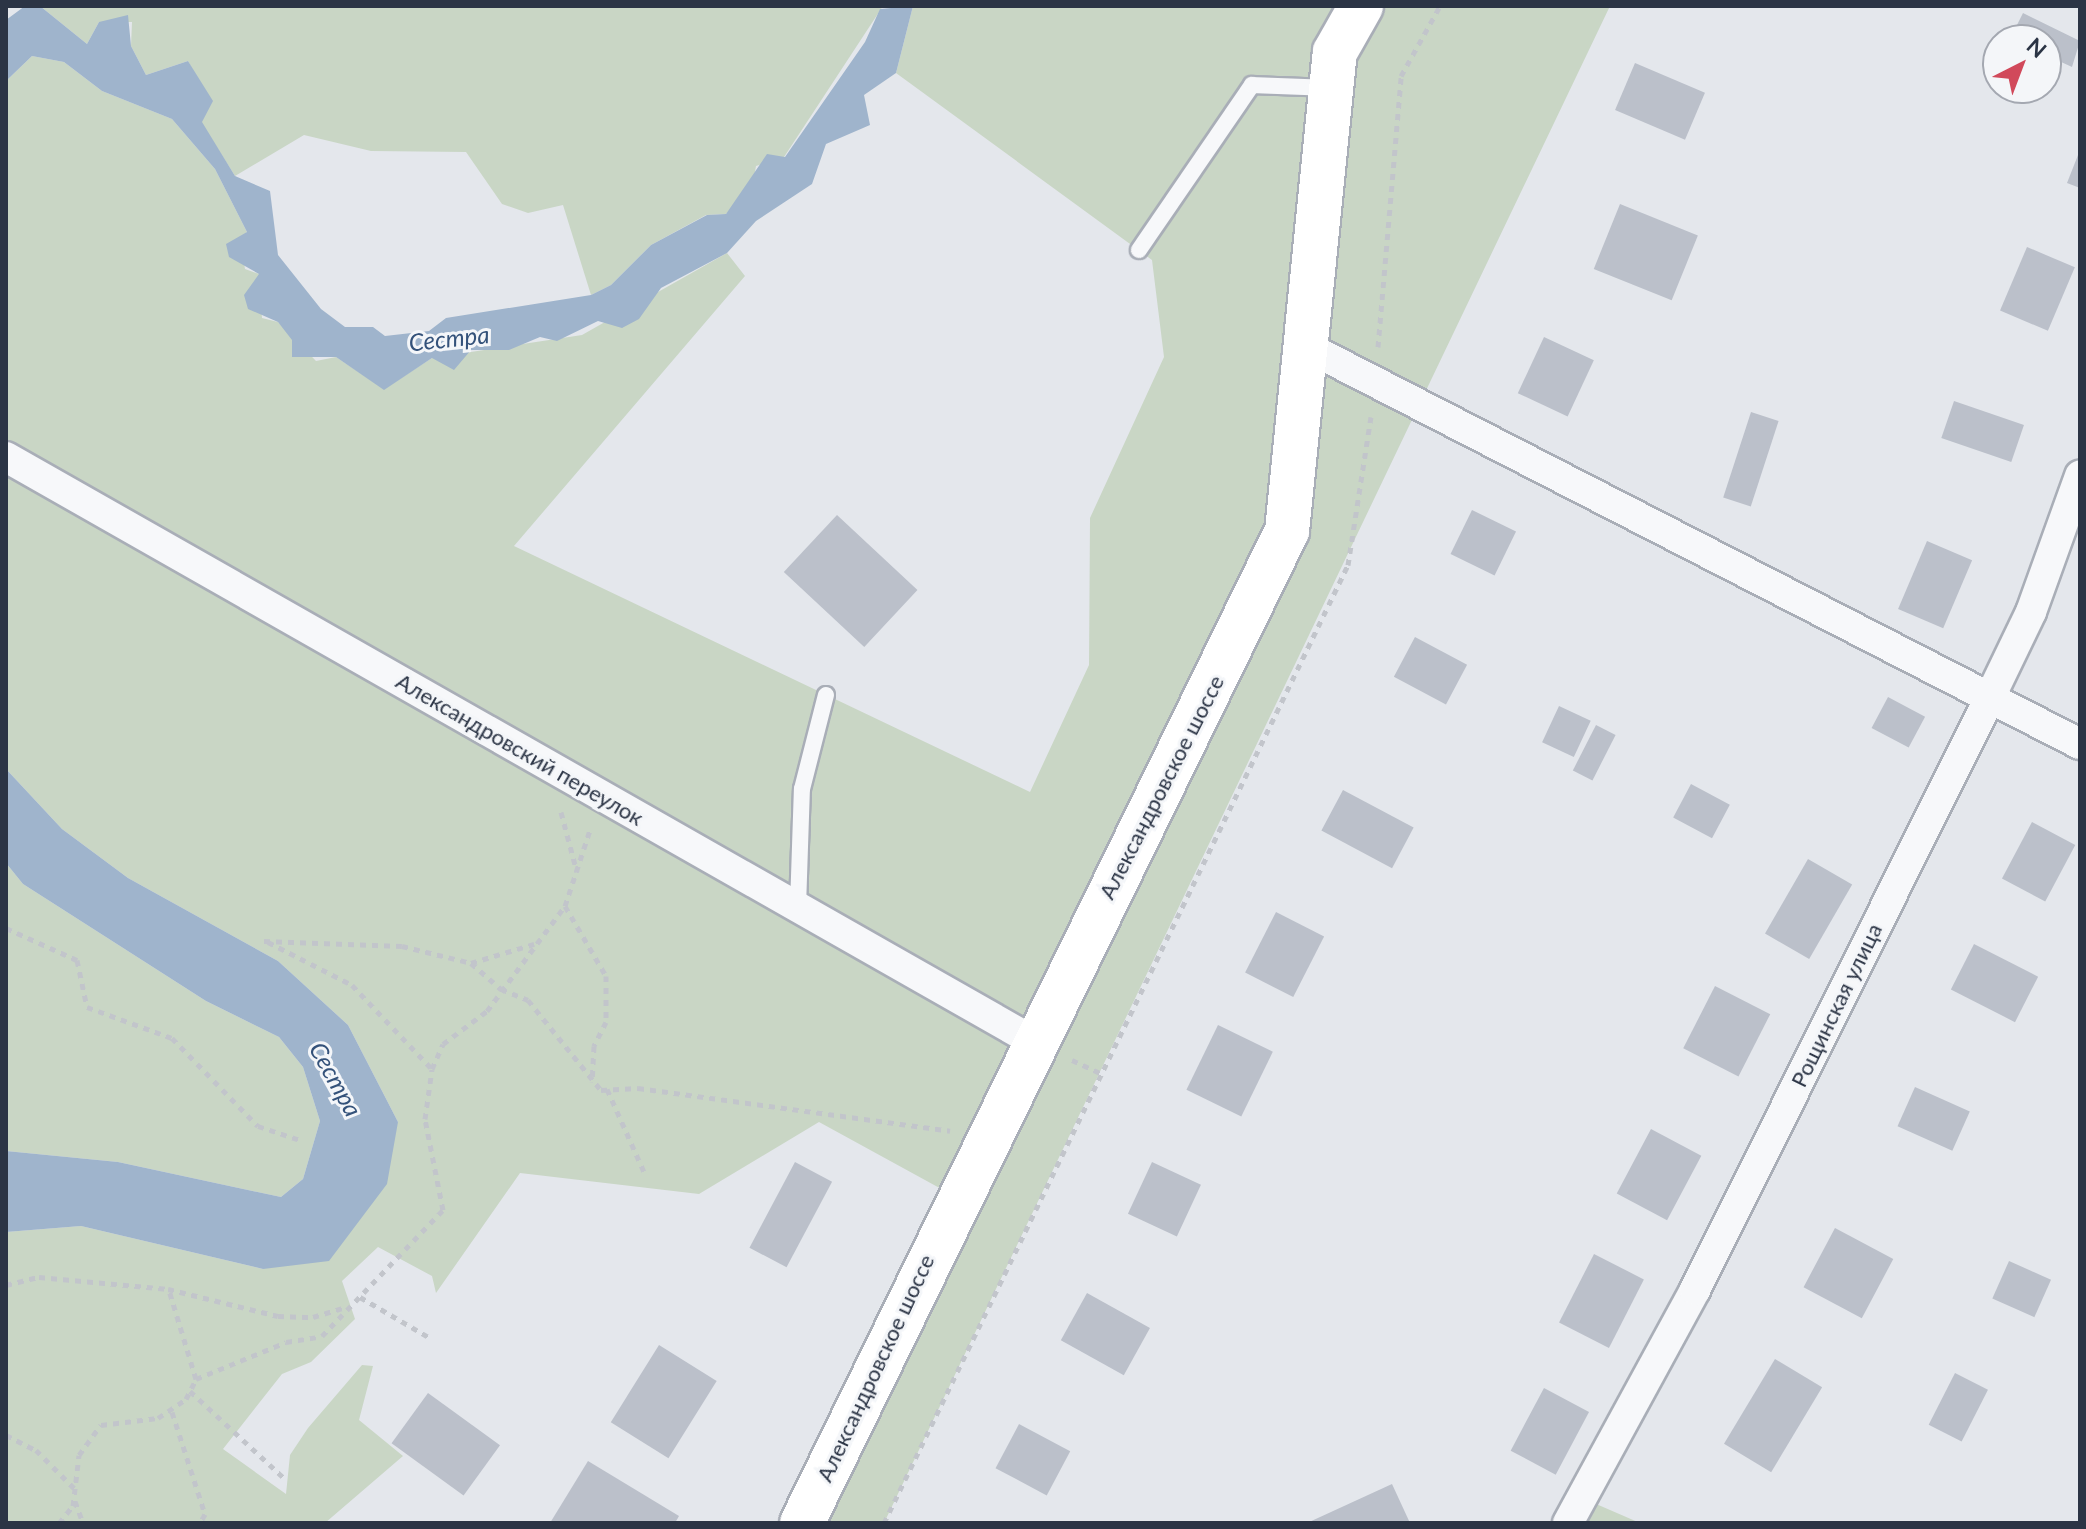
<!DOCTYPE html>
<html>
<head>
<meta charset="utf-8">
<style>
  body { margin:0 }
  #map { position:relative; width:2086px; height:1529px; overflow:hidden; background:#e4e7ec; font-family:Lato,sans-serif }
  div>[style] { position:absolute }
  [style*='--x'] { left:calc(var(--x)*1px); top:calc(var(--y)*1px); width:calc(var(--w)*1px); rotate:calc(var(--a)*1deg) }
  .green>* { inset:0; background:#c9d6c5 }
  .water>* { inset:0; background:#9fb4cc }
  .building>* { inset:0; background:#bbc0ca; transform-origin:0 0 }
  .path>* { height:5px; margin-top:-2.5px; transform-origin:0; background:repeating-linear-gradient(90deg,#c2c5cb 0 6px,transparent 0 12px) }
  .roads { filter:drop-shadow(2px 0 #a9aeb7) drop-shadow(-2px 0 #a9aeb7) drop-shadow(0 2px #a9aeb7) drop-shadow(0 -2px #a9aeb7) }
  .lane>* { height:16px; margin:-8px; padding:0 8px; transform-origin:8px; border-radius:8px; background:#f7f8fa }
  .street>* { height:30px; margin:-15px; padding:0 15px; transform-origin:15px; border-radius:15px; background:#f7f8fa }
  .secondary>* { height:44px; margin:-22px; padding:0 22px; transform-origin:22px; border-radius:22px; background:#fff }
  span { translate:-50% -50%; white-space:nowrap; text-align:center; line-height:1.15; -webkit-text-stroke:6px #f4f6f9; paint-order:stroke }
  .street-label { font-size:22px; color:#2b3445 }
  .water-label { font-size:24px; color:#34527a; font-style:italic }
  .frame { position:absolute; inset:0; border:8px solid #2b3445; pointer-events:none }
  .north { position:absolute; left:1982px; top:24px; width:80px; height:80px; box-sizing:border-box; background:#f4f6f9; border:2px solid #a4a8b1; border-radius:50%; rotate:42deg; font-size:22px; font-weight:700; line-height:32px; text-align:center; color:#2b3445 }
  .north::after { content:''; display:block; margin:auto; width:28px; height:36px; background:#d1495b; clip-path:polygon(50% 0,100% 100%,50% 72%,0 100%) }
</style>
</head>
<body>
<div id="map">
  <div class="green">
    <i style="clip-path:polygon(40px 6px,883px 6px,784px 157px,756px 166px,753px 183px,726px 214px,706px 215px,651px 245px,611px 285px,591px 295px,563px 205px,528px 213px,502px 204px,466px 152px,371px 151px,304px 135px,235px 176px,201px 122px,205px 93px,188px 61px,146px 75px,131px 46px,132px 22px,99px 22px,87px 44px)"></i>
    <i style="clip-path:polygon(913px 6px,1610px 6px,884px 1523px,801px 1523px,956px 1197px,819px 1122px,699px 1194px,520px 1173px,436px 1293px,432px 1276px,378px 1247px,342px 1281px,355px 1319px,311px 1362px,282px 1374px,223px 1449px,286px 1494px,290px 1455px,308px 1428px,362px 1365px,373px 1366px,359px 1420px,403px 1456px,325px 1523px,6px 1523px,6px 1232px,81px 1226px,263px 1269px,398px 1122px,348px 1025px,278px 961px,128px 878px,62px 829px,6px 769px,6px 465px,996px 1029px,1034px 1018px,1021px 1018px,6px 449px,6px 81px,32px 56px,64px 62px,102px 91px,172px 119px,215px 169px,247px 232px,240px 238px,245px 269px,259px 274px,262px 318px,278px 322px,316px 361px,336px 357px,384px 389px,432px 358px,582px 335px,727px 253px,745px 276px,514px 546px,1030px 792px,1089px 665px,1090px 518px,1164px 357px,1152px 260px,896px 73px)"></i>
    <i style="clip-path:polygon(6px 863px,23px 884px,206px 1001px,279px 1037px,303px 1067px,320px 1121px,303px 1179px,281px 1197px,118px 1162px,6px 1151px)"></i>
    <i style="clip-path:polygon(1580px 1497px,1640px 1523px,1568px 1523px)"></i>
  </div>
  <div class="water">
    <i style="clip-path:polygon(25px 6px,40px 6px,87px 44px,99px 22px,128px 15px,131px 46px,146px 75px,188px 61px,213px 101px,202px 122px,235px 176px,270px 191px,278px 255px,321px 309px,345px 327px,373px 327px,385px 336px,429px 331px,446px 318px,591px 295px,611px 285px,651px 245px,707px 215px,726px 214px,767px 154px,785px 157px,865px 42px,880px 9px,913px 6px,896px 73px,864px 95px,870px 125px,826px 144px,812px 184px,756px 221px,727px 253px,661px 288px,639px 319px,622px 328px,598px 321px,557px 341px,540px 337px,509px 350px,471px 350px,454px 370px,432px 358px,384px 390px,336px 357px,292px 357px,292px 340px,278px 322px,248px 309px,244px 295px,259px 274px,229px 257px,226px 244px,247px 232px,215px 169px,172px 119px,102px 91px,64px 62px,32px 56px,6px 81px,6px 20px)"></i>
    <i style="clip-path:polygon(6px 769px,62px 829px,128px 878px,278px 961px,348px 1025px,398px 1122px,387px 1184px,329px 1261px,263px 1269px,81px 1226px,6px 1232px,6px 1151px,118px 1162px,281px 1197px,303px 1179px,320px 1121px,303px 1067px,279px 1037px,206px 1001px,23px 884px,6px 863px)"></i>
  </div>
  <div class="building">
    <i style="clip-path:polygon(2023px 13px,2080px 41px,2072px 67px,2046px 55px,2046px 40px,2011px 37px)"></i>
    <i style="left:1635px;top:63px;width:76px;height:51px;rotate:23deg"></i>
    <i style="clip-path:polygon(2080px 150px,2080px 188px,2067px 183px)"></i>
    <i style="left:1620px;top:204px;width:84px;height:70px;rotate:22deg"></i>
    <i style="left:2027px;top:247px;width:52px;height:69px;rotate:23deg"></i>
    <i style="left:1544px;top:337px;width:55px;height:62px;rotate:25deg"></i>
    <i style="left:1954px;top:401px;width:74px;height:39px;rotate:19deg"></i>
    <i style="left:1751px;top:412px;width:29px;height:90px;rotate:18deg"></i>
    <i style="left:1472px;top:510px;width:49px;height:49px;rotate:26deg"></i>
    <i style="left:837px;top:515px;width:110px;height:78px;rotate:43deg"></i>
    <i style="left:1927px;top:541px;width:49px;height:74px;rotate:23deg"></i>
    <i style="left:1415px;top:637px;width:59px;height:45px;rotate:28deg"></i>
    <i style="left:1888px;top:697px;width:42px;height:35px;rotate:28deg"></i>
    <i style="left:1559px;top:706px;width:35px;height:40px;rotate:25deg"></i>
    <i style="left:1596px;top:725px;width:22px;height:51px;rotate:27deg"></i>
    <i style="left:1691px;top:784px;width:44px;height:38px;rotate:28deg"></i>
    <i style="left:1343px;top:790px;width:80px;height:46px;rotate:28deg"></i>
    <i style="left:2032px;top:822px;width:49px;height:64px;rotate:28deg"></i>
    <i style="left:1808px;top:859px;width:51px;height:86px;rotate:30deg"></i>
    <i style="left:1276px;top:912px;width:54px;height:68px;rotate:27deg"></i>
    <i style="left:1974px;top:944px;width:72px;height:51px;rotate:27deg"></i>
    <i style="left:1715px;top:986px;width:62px;height:70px;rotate:27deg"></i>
    <i style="left:1218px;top:1025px;width:61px;height:72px;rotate:26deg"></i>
    <i style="left:1915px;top:1087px;width:60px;height:43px;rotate:24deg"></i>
    <i style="left:1651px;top:1129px;width:57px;height:73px;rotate:28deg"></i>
    <i style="left:795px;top:1162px;width:42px;height:97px;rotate:28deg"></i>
    <i style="left:1152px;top:1162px;width:54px;height:57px;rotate:25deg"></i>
    <i style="left:1835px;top:1228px;width:66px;height:67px;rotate:28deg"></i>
    <i style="left:1594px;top:1254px;width:56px;height:77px;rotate:27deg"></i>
    <i style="left:2009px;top:1261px;width:46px;height:41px;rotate:24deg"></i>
    <i style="left:1087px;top:1293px;width:72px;height:54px;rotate:29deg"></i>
    <i style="left:659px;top:1345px;width:68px;height:91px;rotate:32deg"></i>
    <i style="left:1775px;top:1359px;width:55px;height:99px;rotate:31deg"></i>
    <i style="left:1955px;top:1373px;width:37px;height:58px;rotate:27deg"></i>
    <i style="left:1544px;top:1388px;width:51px;height:71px;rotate:28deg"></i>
    <i style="left:428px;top:1393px;width:89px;height:62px;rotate:36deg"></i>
    <i style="left:1019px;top:1424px;width:58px;height:50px;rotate:28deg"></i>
    <i style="clip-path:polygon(588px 1461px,679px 1516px,675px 1523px,550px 1523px)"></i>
    <i style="clip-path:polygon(1392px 1484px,1410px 1523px,1307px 1523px)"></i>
  </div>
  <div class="path">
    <i style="--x:1378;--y:347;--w:272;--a:-85.1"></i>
    <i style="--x:1401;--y:76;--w:80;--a:-60.9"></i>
    <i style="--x:561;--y:812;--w:62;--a:75.1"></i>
    <i style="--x:565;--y:906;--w:81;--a:59.6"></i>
    <i style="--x:606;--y:976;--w:46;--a:90"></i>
    <i style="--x:606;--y:1022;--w:27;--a:117"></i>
    <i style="--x:594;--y:1046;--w:36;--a:93"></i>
    <i style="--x:6;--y:928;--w:78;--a:24.3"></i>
    <i style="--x:77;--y:960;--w:48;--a:78"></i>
    <i style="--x:87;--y:1007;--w:90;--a:20"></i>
    <i style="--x:172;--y:1038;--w:123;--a:45.7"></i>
    <i style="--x:258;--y:1126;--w:47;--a:18.4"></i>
    <i style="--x:264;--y:941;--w:138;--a:2.1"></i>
    <i style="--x:402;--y:946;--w:71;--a:13.8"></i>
    <i style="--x:471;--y:963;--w:66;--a:-16.8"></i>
    <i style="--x:268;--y:942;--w:94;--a:27.1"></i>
    <i style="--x:352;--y:985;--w:116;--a:46.4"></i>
    <i style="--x:471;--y:963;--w:40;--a:41"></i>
    <i style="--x:501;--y:989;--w:29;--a:22"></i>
    <i style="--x:528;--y:1000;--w:116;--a:51"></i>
    <i style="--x:601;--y:1090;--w:37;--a:-3"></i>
    <i style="--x:638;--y:1088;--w:315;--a:7.8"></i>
    <i style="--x:1072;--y:1060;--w:31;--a:25"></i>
    <i style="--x:607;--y:1089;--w:95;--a:65.9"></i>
    <i style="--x:6;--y:1285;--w:34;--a:-14"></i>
    <i style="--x:39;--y:1277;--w:130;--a:5.3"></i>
    <i style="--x:168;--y:1289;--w:113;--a:13.8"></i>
    <i style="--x:278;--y:1316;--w:35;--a:2"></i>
    <i style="--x:313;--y:1317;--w:34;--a:-17"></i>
    <i style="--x:360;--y:1297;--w:83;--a:30.3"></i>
    <i style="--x:196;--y:1379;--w:97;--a:-22.3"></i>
    <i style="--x:286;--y:1342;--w:36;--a:-9"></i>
    <i style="--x:322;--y:1336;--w:175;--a:-46.2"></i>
    <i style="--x:443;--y:1210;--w:93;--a:-101.2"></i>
    <i style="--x:425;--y:1119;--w:50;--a:-82"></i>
    <i style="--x:432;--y:1069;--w:27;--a:-66"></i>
    <i style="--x:443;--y:1044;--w:55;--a:-36.9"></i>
    <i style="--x:487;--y:1011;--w:131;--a:-53.4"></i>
    <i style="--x:565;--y:906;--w:83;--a:-71.8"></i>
    <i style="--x:190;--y:1391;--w:127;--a:42.8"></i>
    <i style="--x:172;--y:1412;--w:107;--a:72.1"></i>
    <i style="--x:205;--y:1514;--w:10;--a:119"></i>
    <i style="--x:6;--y:1435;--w:34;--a:27"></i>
    <i style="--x:36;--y:1450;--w:55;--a:45"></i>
    <i style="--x:75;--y:1501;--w:23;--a:70"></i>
    <i style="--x:59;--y:1523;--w:22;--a:-51"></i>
    <i style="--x:73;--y:1506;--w:51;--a:-83.3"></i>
    <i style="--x:79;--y:1455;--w:37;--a:-54"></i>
    <i style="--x:101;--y:1425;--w:57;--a:-7"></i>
    <i style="--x:158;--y:1418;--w:34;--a:-34"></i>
    <i style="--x:186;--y:1399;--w:22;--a:-63"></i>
    <i style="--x:196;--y:1379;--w:93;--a:-106.9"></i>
    <i style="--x:884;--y:1523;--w:1064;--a:-64.16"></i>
    <i style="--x:1348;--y:565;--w:150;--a:-81.2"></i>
  </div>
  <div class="roads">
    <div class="lane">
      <i style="--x:1139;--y:250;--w:200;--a:-55.6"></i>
      <i style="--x:1252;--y:85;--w:78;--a:2.2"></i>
      <i style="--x:798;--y:907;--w:118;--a:-88.1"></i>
      <i style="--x:802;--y:789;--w:97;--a:-75.7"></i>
    </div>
    <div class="street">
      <i style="--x:1309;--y:348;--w:867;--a:27.19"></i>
      <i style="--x:6;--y:457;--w:1181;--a:29.62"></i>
      <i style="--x:1568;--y:1523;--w:265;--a:-61.4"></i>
      <i style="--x:1695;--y:1290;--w:667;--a:-63.55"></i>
      <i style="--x:1992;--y:693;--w:90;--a:-64.3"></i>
      <i style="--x:2031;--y:612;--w:145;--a:-70.2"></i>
    </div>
    <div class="secondary">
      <i style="--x:802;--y:1523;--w:1104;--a:-63.95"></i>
      <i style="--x:1287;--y:531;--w:481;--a:-84.3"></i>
      <i style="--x:1335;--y:52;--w:53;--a:-60.5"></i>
    </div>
  </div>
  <div class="street-label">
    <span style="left:520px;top:749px;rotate:30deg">Александровский переулок</span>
    <span style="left:1161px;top:787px;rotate:-63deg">Александровское шоссе</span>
    <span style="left:1836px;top:1005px;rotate:-64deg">Рощинская улица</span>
    <span style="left:875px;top:1368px;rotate:-65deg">Александровское шоссе</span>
  </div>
  <div class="water-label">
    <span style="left:449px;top:338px;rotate:-6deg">Сестра</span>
    <span style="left:336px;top:1079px;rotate:61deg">Сестра</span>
  </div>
  <div class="frame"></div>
  <div class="north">N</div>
</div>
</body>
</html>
